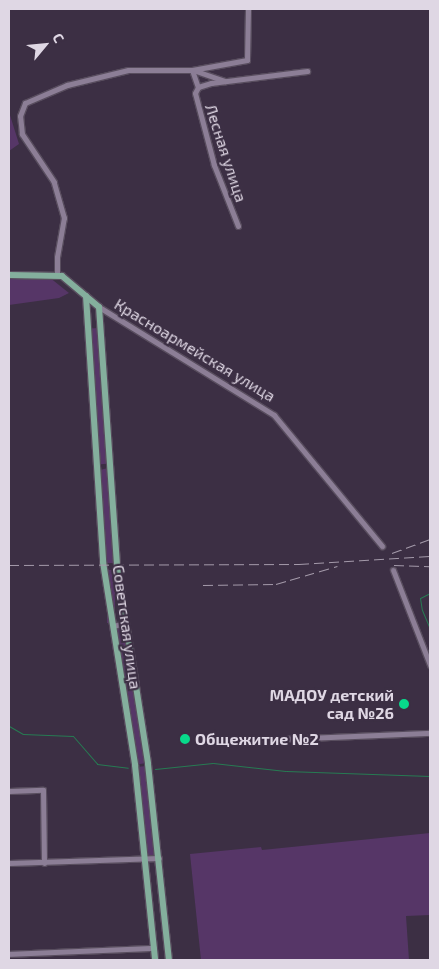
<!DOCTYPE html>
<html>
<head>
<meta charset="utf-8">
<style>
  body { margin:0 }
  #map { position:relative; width:439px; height:969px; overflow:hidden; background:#3c2f44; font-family:"Exo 2",sans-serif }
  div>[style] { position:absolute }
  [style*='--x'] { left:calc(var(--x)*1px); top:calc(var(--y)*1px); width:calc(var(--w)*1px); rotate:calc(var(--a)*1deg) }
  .green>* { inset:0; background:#563667; transform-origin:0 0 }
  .stream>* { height:1px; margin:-0.5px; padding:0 0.5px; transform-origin:0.5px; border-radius:0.5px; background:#277b53 }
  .roads { filter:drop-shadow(1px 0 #584d5e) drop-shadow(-1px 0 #584d5e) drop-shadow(0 1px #584d5e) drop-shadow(0 -1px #584d5e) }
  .minor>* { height:5px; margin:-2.5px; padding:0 2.5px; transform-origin:2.5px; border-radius:2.5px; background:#8c7e96 }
  .major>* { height:6px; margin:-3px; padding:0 3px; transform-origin:3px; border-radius:3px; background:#84af9d }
  .rail>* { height:1px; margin-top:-0.5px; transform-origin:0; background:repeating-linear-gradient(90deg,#a49aaa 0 10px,transparent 0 15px) }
  .dots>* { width:14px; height:14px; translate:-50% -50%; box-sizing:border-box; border:2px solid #3c2f44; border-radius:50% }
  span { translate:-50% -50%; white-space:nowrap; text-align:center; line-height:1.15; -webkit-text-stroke:4.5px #3c2f44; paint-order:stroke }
  .street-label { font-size:16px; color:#dfd7e4 }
  .poi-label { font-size:16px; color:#dfd7e4; font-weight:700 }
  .right { translate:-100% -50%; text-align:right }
  .left { translate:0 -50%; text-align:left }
  .frame { position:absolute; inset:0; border:10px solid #dfd7e4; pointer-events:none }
  .north { position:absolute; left:20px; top:20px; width:50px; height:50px; -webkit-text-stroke:4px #3c2f44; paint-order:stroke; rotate:62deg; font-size:14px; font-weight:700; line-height:20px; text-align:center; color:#dfd7e4 }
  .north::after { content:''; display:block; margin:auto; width:18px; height:22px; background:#dfd7e4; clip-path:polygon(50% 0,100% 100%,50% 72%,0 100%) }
</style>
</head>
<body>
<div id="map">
  <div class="green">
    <i style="clip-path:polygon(9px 112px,19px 144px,9px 151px)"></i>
    <i style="clip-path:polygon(44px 273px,69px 293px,59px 298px,9px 305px,9px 274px)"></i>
    <i style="left:98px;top:328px;width:136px;height:7px;rotate:86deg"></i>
    <i style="clip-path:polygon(108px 468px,114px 563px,107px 563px,100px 470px)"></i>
    <i style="left:107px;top:570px;width:8px;height:53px"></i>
    <i style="left:123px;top:626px;width:139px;height:8px;rotate:81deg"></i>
    <i style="left:146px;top:766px;width:91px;height:9px;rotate:83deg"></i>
    <i style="clip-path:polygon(430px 833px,430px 915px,406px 916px,409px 960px,201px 960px,190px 854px,261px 847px,262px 850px)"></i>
  </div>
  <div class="stream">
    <i style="--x:430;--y:593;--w:11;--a:153"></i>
    <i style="--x:420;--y:598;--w:12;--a:81"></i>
    <i style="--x:422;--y:610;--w:21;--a:67"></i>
    <i style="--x:9;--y:726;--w:16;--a:30"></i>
    <i style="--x:23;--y:734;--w:50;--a:2.3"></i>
    <i style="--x:73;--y:736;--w:37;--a:49"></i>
    <i style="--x:97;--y:764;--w:31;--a:7"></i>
    <i style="--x:155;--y:769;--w:58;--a:-5.9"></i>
    <i style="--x:213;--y:763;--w:73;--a:6.3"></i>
    <i style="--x:286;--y:771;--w:144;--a:2"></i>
  </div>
  <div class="roads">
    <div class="minor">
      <i style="--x:192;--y:70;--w:18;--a:71"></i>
      <i style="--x:193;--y:70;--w:34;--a:19"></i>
      <i style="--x:238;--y:226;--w:66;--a:-111.5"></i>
      <i style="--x:214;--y:165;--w:74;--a:-104.8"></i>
      <i style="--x:195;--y:93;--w:7;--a:-63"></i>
      <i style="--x:198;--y:87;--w:14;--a:-17"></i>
      <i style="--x:211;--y:83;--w:97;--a:-7.1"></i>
      <i style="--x:57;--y:275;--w:18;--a:-90"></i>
      <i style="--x:57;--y:257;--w:40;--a:-80"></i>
      <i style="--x:64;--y:218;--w:37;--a:-106"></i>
      <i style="--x:54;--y:182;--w:58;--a:-123.7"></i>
      <i style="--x:22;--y:134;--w:18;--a:-96"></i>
      <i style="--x:20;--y:116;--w:14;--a:-69"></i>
      <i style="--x:25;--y:103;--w:46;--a:-23.2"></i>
      <i style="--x:67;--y:85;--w:63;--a:-13.8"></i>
      <i style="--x:128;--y:70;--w:64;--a:0"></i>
      <i style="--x:192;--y:70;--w:56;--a:-10.3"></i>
      <i style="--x:247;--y:60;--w:51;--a:-88.9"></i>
      <i style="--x:99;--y:307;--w:206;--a:31.7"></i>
      <i style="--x:274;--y:415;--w:170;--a:50.5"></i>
      <i style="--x:393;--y:570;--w:102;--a:68.7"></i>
      <i style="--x:113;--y:626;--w:12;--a:-14"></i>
      <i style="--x:237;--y:741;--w:193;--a:-2.4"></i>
      <i style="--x:9;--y:791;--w:34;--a:-2"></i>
      <i style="--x:43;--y:790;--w:73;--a:89.2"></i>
      <i style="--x:9;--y:863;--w:150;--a:-1.9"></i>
      <i style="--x:9;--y:954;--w:145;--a:-2.4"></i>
    </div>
    <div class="major">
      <i style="--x:9;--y:275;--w:53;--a:1.1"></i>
      <i style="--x:62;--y:276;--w:48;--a:40"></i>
      <i style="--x:99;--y:307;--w:259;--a:86"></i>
      <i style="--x:117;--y:565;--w:201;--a:81.1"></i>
      <i style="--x:148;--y:764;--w:197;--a:83.9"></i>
      <i style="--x:86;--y:296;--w:267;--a:86.3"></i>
      <i style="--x:103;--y:562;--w:206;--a:81"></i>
      <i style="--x:135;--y:765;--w:196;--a:84.1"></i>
    </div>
  </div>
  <div class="rail">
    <i style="--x:392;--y:553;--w:40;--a:-20.2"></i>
    <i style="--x:9;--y:565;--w:290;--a:-0.2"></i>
    <i style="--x:299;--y:564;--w:131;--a:-3.5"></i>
    <i style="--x:394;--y:565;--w:36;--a:2"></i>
    <i style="--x:203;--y:585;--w:73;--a:-0.8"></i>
    <i style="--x:276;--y:584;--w:64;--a:-16.4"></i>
  </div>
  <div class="dots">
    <i style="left:404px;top:704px;background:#08d98b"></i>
    <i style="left:185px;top:739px;background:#08d98b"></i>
  </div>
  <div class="street-label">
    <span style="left:226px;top:153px;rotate:72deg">Лесная улица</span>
    <span style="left:195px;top:350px;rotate:31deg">Красноармейская улица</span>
    <span style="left:127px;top:627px;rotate:82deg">Советская улица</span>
  </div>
  <div class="poi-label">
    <span class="right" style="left:394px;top:704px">МАДОУ детский<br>сад №26</span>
    <span class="left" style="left:195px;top:739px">Общежитие №2</span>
  </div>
  <div class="frame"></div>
  <div class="north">С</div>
</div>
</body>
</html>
